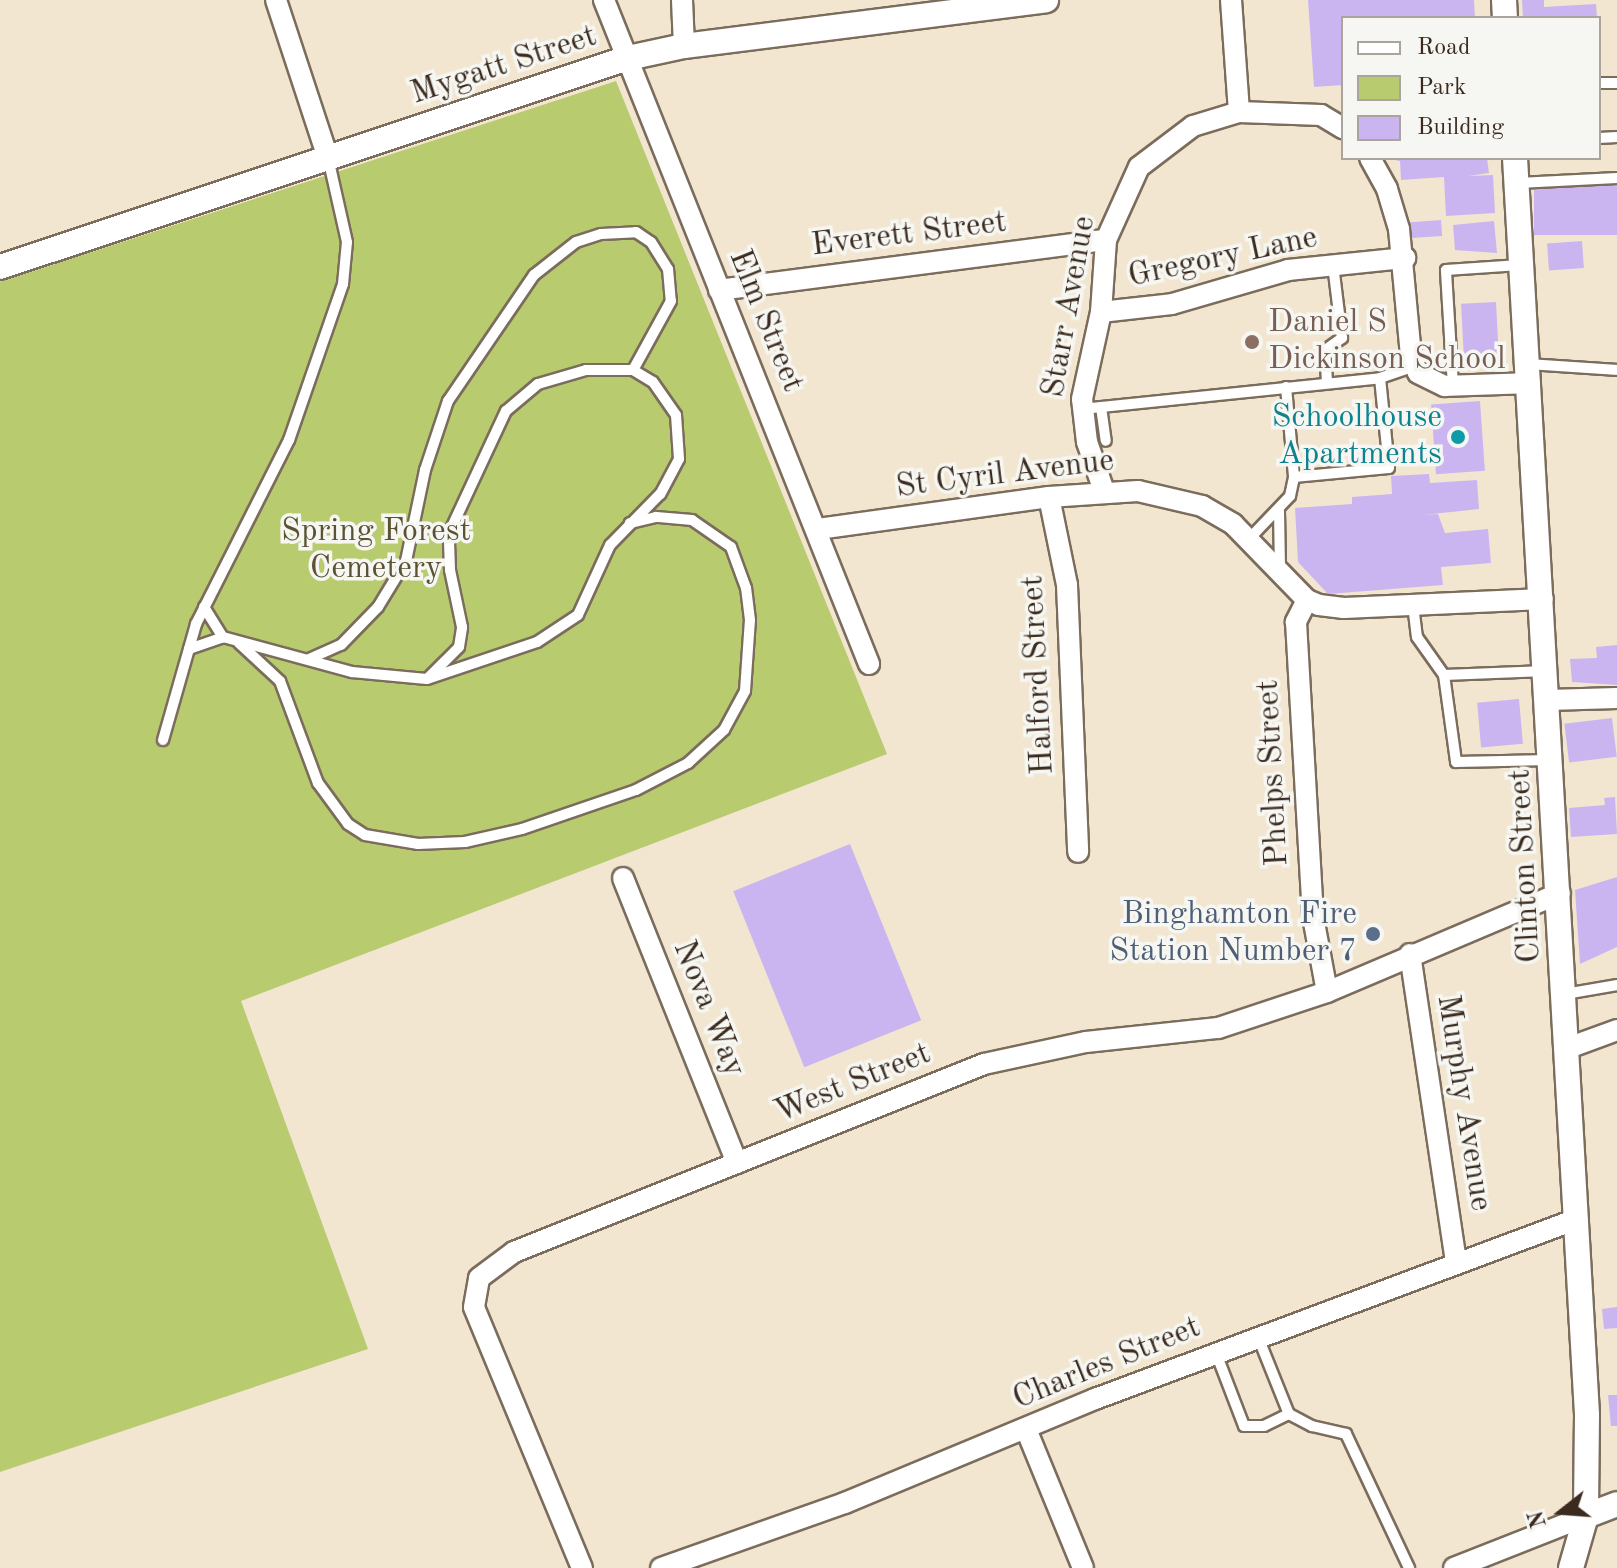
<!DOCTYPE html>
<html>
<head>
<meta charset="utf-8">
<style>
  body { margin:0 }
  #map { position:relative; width:1617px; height:1568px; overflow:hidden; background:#f2e6d0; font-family:"Old Standard TT",serif }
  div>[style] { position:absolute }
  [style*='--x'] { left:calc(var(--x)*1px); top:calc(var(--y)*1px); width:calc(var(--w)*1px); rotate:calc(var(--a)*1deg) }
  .green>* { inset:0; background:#b8cb6f }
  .building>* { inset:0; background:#cbb5f1; transform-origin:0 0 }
  .roads { filter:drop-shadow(2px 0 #7b6c5c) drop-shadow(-2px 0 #7b6c5c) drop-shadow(0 2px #7b6c5c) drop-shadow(0 -2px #7b6c5c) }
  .service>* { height:10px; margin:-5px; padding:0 5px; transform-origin:5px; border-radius:5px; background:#fff }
  .minor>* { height:20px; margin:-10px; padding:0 10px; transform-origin:10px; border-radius:10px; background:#fff }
  .tertiary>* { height:24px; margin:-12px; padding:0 12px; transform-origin:12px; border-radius:12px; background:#fff }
  .dots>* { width:22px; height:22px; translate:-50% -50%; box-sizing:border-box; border:4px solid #f6f6f2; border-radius:50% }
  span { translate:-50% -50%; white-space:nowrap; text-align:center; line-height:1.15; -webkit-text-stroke:7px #f6f6f2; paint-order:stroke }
  .street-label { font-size:32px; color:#3b2a1e }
  .education-label { font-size:32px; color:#785e54 }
  .left { translate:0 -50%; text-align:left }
  .culture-label { font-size:32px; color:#0d838f }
  .right { translate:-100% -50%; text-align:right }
  .park-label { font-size:32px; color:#5a5232 }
  .service-label { font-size:32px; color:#4e5e75 }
  .legend { position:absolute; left:1341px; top:16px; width:260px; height:144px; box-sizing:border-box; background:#f6f6f2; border:2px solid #aba49d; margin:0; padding:10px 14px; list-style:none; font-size:24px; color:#3b2a1e }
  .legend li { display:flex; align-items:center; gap:16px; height:40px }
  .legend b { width:40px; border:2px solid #aba49d }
  .north { position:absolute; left:1521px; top:1472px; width:80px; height:80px; -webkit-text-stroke:6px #f6f6f2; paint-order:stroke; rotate:253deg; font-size:22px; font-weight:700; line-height:32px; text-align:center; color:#3b2a1e }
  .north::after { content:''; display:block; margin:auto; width:28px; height:36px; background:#3b2a1e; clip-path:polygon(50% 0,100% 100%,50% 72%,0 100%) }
</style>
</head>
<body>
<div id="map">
  <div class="green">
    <i style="clip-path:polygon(616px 81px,887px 754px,241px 1001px,368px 1349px,0 1472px,0 282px)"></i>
  </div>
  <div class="building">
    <i style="clip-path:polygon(1308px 0,1474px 0,1475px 18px,1343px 18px,1343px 85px,1314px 87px)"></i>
    <i style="clip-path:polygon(1522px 0,1544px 0,1544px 7px,1596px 4px,1597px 18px,1523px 18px)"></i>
    <i style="clip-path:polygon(1384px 158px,1487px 158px,1489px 173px,1468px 176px,1493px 175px,1495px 213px,1446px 216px,1444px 177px,1401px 180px,1400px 161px)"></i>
    <i style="left:1617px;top:184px;width:51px;height:83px;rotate:90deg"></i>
    <i style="left:1441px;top:220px;width:16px;height:31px;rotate:86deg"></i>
    <i style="clip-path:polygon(1494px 221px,1497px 253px,1455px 250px,1453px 225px)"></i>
    <i style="left:1582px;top:241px;width:27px;height:35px;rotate:86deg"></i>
    <i style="left:1496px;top:302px;width:62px;height:35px;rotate:87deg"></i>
    <i style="left:1480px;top:401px;width:70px;height:49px;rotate:86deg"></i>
    <i style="clip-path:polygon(1429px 474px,1430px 483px,1477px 480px,1479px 509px,1423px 515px,1438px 514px,1445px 533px,1488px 529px,1491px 563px,1441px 567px,1443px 585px,1328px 594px,1298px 562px,1295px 508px,1352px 504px,1352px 497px,1392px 494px,1391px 476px)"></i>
    <i style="clip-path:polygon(1617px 645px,1617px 685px,1572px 682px,1570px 659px,1597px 658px,1596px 647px)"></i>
    <i style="left:1519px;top:699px;width:45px;height:42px;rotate:85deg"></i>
    <i style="left:1612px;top:718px;width:39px;height:48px;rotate:83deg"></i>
    <i style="clip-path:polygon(1615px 797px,1617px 834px,1571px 837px,1569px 808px,1605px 805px,1604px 798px)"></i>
    <i style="left:850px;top:844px;width:190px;height:126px;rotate:68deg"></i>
    <i style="clip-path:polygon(1617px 877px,1617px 947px,1580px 964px,1575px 890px)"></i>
    <i style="clip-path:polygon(1617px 1307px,1617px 1328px,1604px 1329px,1602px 1309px)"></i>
    <i style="clip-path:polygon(1608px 1395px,1617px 1395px,1617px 1426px,1611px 1426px)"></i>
  </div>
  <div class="roads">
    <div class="service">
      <i style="--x:1599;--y:83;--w:18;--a:0"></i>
      <i style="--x:1599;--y:138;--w:18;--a:-3"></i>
      <i style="--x:1518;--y:183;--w:99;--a:-2.9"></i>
      <i style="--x:1529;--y:364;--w:88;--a:3.9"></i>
      <i style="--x:1327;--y:383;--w:33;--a:-93"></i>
      <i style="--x:1325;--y:350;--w:21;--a:-35"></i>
      <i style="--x:1342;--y:338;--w:74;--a:-97"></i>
      <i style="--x:1453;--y:386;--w:116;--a:-93.5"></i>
      <i style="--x:1446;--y:270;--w:74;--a:-3.9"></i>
      <i style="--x:1286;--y:387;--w:90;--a:84.9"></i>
      <i style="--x:1101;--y:407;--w:34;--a:82"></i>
      <i style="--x:1082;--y:409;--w:300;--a:-5.9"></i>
      <i style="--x:1279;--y:511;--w:58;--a:89"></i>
      <i style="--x:1248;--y:540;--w:61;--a:-46.3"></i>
      <i style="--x:1290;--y:496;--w:19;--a:-78"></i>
      <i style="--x:1294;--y:477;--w:95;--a:-5.4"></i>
      <i style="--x:1389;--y:468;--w:90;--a:-95.7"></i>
      <i style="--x:1380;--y:378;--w:37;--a:-19"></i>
      <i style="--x:1413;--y:605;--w:32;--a:83"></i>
      <i style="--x:1417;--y:637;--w:47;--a:54.6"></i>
      <i style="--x:1444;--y:675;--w:88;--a:82.1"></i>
      <i style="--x:1456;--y:762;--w:94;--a:-1.2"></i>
      <i style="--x:204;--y:607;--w:36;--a:58"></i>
      <i style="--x:223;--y:637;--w:134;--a:15.2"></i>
      <i style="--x:352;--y:672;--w:75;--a:5.3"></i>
      <i style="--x:427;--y:679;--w:45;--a:-45"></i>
      <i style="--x:459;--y:647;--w:20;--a:-81"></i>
      <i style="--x:462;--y:627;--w:58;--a:-101.9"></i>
      <i style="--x:450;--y:570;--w:37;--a:-92"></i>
      <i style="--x:449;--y:533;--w:135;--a:-65"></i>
      <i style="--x:506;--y:411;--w:42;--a:-40.2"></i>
      <i style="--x:538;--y:384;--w:50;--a:-16.3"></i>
      <i style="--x:586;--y:370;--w:47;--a:0"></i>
      <i style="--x:633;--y:370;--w:23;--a:31"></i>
      <i style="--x:653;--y:382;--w:40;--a:55.1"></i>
      <i style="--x:676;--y:415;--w:44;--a:86.1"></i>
      <i style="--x:679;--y:459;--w:40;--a:118"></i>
      <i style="--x:660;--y:494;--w:71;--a:134.4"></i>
      <i style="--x:610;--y:545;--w:77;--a:114.6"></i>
      <i style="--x:578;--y:615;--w:49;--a:146.6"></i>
      <i style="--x:537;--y:642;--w:116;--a:161.4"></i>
      <i style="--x:239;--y:643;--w:56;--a:42.8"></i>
      <i style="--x:280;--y:681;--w:109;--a:69.6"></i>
      <i style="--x:318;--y:783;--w:51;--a:53.8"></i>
      <i style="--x:348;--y:824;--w:20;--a:33"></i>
      <i style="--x:365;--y:835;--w:54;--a:9.6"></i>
      <i style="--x:418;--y:844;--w:47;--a:-2.4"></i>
      <i style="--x:465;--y:842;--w:58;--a:-12.8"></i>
      <i style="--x:522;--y:829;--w:120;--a:-18.9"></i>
      <i style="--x:636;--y:790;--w:59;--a:-27.4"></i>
      <i style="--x:688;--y:763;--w:49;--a:-42.5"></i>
      <i style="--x:724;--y:730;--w:44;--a:-61.7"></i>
      <i style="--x:745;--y:691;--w:71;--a:-86"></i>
      <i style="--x:750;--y:620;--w:32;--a:-97"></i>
      <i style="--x:746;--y:588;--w:44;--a:-110.1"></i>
      <i style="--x:731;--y:547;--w:47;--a:-145.3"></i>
      <i style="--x:692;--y:520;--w:36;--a:-175"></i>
      <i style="--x:656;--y:517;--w:27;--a:167"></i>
      <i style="--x:189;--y:649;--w:36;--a:-19"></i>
      <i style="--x:309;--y:659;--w:35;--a:-24"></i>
      <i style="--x:341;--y:645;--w:53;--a:-45.8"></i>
      <i style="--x:378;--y:607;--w:54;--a:-58.7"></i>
      <i style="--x:406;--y:561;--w:93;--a:-78.2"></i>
      <i style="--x:425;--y:470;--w:73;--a:-71.6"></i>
      <i style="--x:448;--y:401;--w:153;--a:-55.7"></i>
      <i style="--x:534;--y:275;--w:53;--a:-38.2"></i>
      <i style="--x:576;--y:242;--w:26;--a:-18"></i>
      <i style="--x:601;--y:234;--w:35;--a:-3"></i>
      <i style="--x:636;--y:232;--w:18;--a:34"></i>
      <i style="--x:651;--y:242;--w:32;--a:58"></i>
      <i style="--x:668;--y:269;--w:32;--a:85"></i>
      <i style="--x:671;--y:301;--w:79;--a:118.8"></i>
      <i style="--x:1444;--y:675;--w:102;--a:-2.2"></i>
      <i style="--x:163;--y:740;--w:121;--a:-74.1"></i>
      <i style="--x:196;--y:624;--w:206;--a:-63.2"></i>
      <i style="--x:289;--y:440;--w:165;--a:-70.9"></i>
      <i style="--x:343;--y:284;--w:42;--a:-84.6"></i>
      <i style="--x:347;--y:242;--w:86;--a:-102.7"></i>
      <i style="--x:1565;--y:994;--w:53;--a:-9.8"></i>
      <i style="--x:1258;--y:1337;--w:83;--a:68.1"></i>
      <i style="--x:1289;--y:1414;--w:26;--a:28"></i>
      <i style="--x:1312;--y:1426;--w:35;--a:13"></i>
      <i style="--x:1346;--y:1434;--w:148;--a:64.8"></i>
      <i style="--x:1216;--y:1353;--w:78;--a:69"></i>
      <i style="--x:1244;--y:1426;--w:20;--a:0"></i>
      <i style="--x:1264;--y:1426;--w:28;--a:-26"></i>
    </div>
    <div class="minor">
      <i style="--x:276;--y:0;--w:166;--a:71.8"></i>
      <i style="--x:604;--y:0;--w:715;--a:68.24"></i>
      <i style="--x:682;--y:0;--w:46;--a:87.5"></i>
      <i style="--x:1231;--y:0;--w:112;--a:85.9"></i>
      <i style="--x:1370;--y:158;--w:35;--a:61"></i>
      <i style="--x:1387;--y:189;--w:42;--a:73.3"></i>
      <i style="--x:1399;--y:229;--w:129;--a:84.6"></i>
      <i style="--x:1411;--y:357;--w:17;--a:66"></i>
      <i style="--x:1418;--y:373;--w:30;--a:26"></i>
      <i style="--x:1445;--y:386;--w:85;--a:-2"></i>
      <i style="--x:719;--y:290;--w:390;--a:-7.4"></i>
      <i style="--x:1101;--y:312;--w:71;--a:-6.4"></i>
      <i style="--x:1172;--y:304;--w:121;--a:-16.3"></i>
      <i style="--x:1288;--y:270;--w:118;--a:-5.9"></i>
      <i style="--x:1104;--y:491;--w:52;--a:-109.1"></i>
      <i style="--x:1087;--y:442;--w:43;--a:-96.6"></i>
      <i style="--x:1082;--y:399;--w:89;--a:-77.7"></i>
      <i style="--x:1101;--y:312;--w:72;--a:-86"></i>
      <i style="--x:1106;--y:240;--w:80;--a:-65.7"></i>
      <i style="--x:1139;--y:167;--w:68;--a:-37.2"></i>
      <i style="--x:1193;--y:126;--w:48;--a:-16.9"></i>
      <i style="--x:1239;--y:112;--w:82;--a:2.1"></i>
      <i style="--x:1321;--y:115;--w:26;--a:31"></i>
      <i style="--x:1049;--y:497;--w:90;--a:78.4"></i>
      <i style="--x:1067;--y:585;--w:267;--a:87.6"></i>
      <i style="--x:818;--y:529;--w:233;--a:-7.9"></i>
      <i style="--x:1049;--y:497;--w:89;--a:-3.9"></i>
      <i style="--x:1138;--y:491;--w:66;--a:13.2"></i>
      <i style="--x:1202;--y:506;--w:36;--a:30"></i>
      <i style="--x:1233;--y:524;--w:106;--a:45.8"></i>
      <i style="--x:1307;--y:600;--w:13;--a:23"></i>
      <i style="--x:1319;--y:605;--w:25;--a:7"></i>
      <i style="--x:1344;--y:608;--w:199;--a:-2.6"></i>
      <i style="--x:1307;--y:600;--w:25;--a:117"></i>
      <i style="--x:1296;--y:622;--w:295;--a:86.7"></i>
      <i style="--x:1313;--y:917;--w:76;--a:79.4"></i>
      <i style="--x:1548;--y:700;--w:69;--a:-1.7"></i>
      <i style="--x:623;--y:878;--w:307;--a:68.2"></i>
      <i style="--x:1410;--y:954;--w:310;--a:81.5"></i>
      <i style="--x:1568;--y:1048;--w:52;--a:-20.2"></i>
      <i style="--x:1026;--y:1429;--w:150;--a:67.7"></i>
      <i style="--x:582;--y:1568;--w:282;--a:-112.5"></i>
      <i style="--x:474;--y:1307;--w:29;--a:-80"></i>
      <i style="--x:479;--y:1278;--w:44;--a:-36.6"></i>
      <i style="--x:514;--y:1252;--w:506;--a:-21.8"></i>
      <i style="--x:984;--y:1064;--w:104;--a:-12.2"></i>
      <i style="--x:1086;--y:1042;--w:133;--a:-6.1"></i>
      <i style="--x:1218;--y:1028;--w:115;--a:-18.3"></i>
      <i style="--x:1327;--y:992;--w:253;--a:-23"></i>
      <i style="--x:661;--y:1568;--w:195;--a:-19.5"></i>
      <i style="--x:845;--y:1503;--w:271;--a:-22.6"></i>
      <i style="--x:1095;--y:1399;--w:515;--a:-20.48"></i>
      <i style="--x:1454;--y:1568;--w:142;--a:-21.5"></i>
    </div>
    <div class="tertiary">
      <i style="--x:1504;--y:0;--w:18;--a:87"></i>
      <i style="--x:1515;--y:158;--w:1259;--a:86.72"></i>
      <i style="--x:1587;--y:1415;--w:101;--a:90.6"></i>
      <i style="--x:1586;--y:1516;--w:54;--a:106.1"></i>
      <i style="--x:0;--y:267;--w:662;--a:-18.41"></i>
      <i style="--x:628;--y:58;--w:57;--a:-12.1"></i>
      <i style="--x:684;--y:46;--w:365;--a:-7.2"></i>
      <i style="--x:1586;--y:1516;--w:33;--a:-21"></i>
    </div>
  </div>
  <div class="dots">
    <i style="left:1252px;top:342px;background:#8d6e63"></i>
    <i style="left:1458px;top:437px;background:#0f9aa8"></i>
    <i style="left:1373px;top:934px;background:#5c6f8a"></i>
  </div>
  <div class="street-label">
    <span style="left:504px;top:66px;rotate:-18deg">Mygatt Street</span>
    <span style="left:909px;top:235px;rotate:-7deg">Everett Street</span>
    <span style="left:1223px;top:258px;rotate:-12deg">Gregory Lane</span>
    <span style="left:1070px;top:307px;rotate:-80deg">Starr Avenue</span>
    <span style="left:765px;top:321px;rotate:68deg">Elm Street</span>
    <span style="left:1005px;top:475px;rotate:-7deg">St Cyril Avenue</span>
    <span style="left:1039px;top:675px;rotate:-93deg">Halford Street</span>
    <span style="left:1274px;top:773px;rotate:-93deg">Phelps Street</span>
    <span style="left:1526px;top:866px;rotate:-93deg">Clinton Street</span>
    <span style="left:708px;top:1009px;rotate:68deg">Nova Way</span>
    <span style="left:853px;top:1084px;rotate:-22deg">West Street</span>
    <span style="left:1463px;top:1103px;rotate:81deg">Murphy Avenue</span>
    <span style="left:1107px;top:1364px;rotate:-22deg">Charles Street</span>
  </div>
  <div class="education-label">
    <span class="left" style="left:1268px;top:342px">Daniel S<br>Dickinson School</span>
  </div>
  <div class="culture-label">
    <span class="right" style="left:1442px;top:437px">Schoolhouse<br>Apartments</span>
  </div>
  <div class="park-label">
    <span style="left:376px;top:551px">Spring Forest<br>Cemetery</span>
  </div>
  <div class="service-label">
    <span class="right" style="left:1357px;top:934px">Binghamton Fire<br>Station Number 7</span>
  </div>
  <ul class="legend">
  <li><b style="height:10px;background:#fff"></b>Road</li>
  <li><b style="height:22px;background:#b8cb6f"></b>Park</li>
  <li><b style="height:22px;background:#cbb5f1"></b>Building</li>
  </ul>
  <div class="north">N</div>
</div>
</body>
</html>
